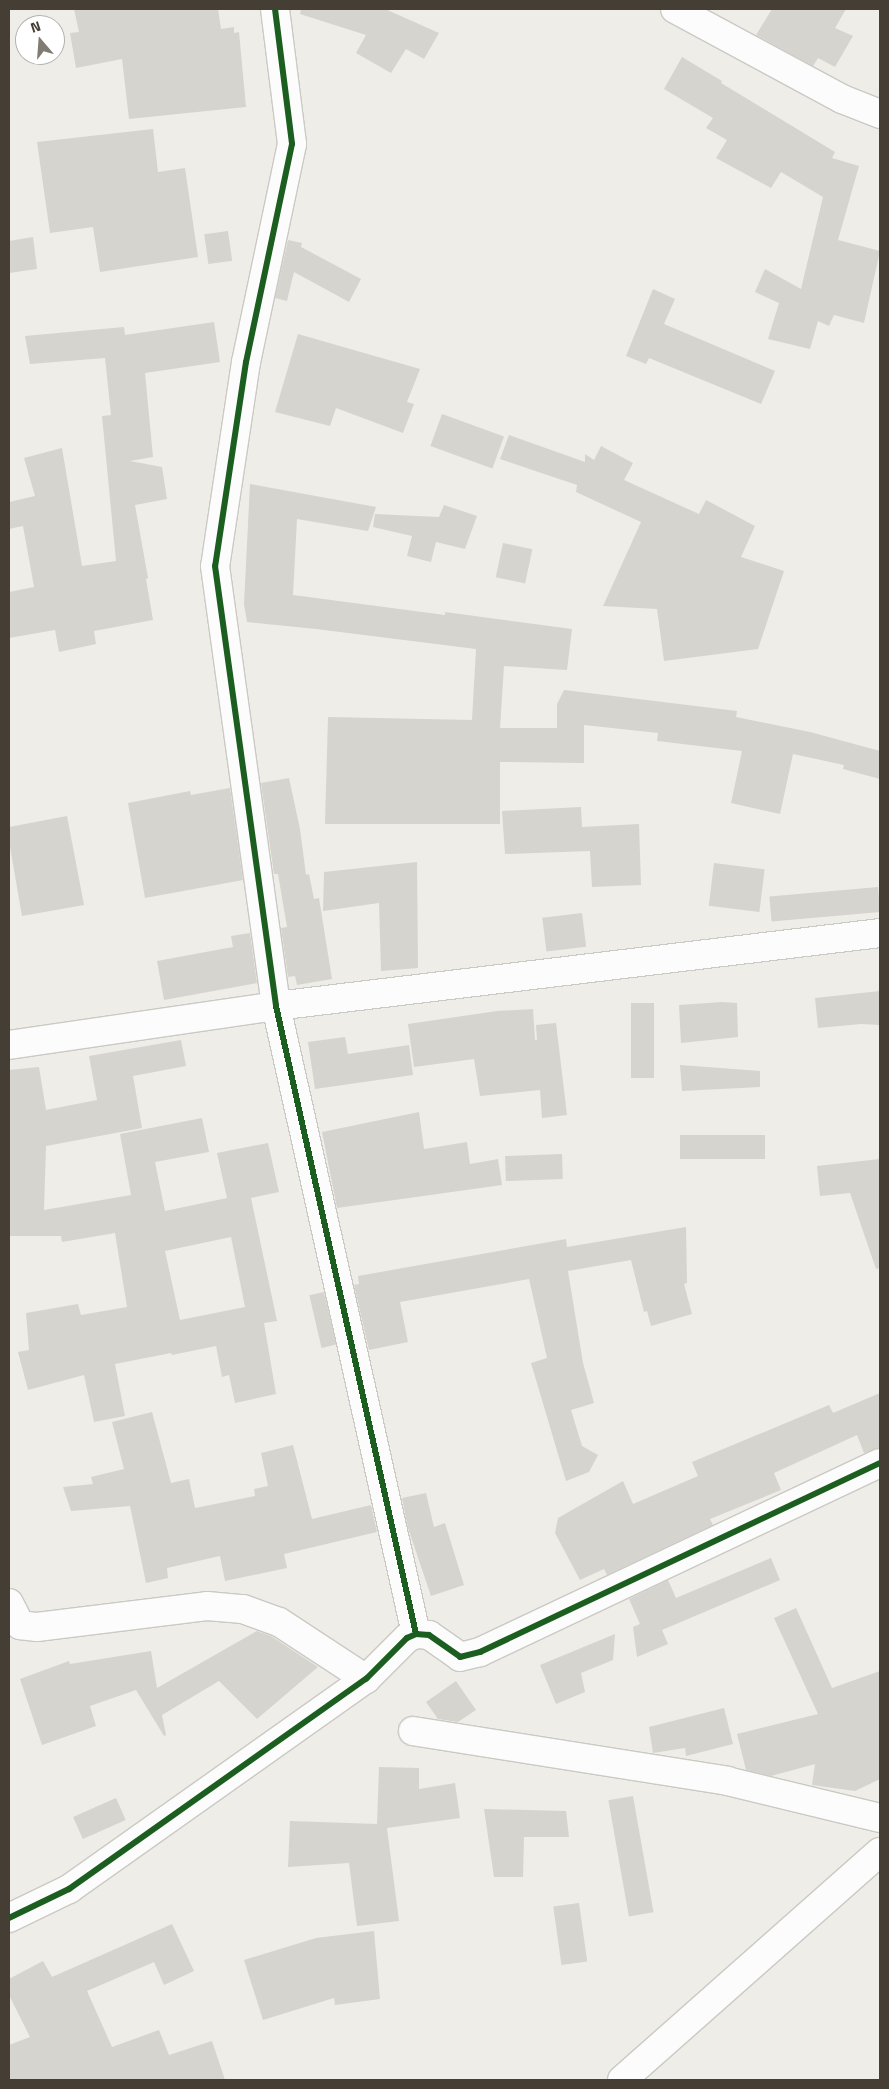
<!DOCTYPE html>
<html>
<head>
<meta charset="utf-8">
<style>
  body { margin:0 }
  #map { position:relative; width:889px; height:2089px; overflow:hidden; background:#eeede8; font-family:"Titillium Web",sans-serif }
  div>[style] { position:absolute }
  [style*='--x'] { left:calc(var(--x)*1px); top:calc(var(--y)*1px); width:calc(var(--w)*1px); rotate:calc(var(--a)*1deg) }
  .building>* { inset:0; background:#d6d4cf; transform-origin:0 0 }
  .roads { filter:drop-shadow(1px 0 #cbc9c4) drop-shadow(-1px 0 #cbc9c4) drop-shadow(0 1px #cbc9c4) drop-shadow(0 -1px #cbc9c4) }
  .minor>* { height:28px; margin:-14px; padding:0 14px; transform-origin:14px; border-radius:14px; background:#fcfcfc }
  .cycleway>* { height:6px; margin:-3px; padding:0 3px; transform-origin:3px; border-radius:3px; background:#1b5e20 }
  span { translate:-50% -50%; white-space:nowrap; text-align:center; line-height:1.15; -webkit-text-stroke:4px #fff; paint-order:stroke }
  .frame { position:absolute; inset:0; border:10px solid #443e34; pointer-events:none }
  .north { position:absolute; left:15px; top:15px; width:50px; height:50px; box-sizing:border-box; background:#fff; border:1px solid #b4b2ae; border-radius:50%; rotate:342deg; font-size:14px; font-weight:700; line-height:20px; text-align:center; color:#443e34 }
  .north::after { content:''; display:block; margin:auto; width:18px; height:22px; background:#807b73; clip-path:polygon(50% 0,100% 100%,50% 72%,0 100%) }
</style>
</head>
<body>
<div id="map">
  <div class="building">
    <i style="clip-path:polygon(74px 9px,218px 9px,221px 29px,234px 27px,234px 33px,239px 32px,246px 107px,129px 119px,122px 59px,76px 68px,70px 33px,79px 32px)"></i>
    <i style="clip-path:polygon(301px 9px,385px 9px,439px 33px,424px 59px,406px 49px,391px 73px,356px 53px,366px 35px,300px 14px)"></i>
    <i style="clip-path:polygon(772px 9px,846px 9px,835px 28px,853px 36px,835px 67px,818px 58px,813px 66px,756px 35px)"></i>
    <i style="clip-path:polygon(682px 57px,722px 81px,721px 83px,835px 152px,832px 158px,859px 166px,838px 240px,880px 251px,864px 323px,834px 315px,829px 326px,818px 321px,810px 349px,768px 339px,779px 303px,755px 292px,765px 269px,801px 289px,823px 197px,781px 172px,771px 188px,716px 158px,727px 140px,706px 128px,713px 118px,664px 89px)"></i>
    <i style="clip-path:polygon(153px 129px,158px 172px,185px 168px,198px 257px,100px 272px,93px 227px,50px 233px,37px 142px)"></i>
    <i style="left:228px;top:231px;width:30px;height:24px;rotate:82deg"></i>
    <i style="clip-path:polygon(33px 237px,37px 269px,9px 273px,9px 241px)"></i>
    <i style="clip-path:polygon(288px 240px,302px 243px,301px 247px,361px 279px,349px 302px,294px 272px,287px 301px,275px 298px)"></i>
    <i style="clip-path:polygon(653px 289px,675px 299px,664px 324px,775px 371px,761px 404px,649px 358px,646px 364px,626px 356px)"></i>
    <i style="clip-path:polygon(214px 322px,220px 362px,145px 373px,153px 457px,130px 461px,162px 467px,167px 499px,135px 505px,148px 578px,146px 579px,153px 620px,94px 631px,96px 644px,59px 652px,55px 630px,9px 638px,9px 592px,34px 587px,23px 526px,9px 529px,9px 502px,35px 496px,24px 458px,62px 448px,82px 566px,116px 561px,102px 416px,111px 415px,105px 358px,30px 364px,25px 336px,124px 327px,125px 335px)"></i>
    <i style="clip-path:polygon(298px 334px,420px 369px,407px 402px,414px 404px,403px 433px,336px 408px,330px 426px,275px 412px)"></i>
    <i style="left:442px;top:414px;width:66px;height:34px;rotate:20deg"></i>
    <i style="clip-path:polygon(509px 435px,585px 462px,585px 454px,594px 460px,601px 446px,633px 463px,624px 480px,699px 514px,706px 500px,755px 526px,741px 557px,784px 571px,758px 649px,664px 661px,657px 609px,603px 606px,641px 522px,576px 492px,577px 485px,500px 459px)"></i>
    <i style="clip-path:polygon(250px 484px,376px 507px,368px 531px,297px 519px,293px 595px,445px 615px,445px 612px,572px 629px,567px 670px,504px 666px,500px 728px,557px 728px,557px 704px,564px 690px,737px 711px,736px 717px,810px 732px,880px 751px,880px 779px,843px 769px,844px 765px,793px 754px,780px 814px,731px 803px,742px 751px,657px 741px,658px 733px,584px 725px,584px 763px,500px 762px,500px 824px,325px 824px,328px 717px,472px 720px,476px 649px,316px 629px,247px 622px,244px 604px)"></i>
    <i style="clip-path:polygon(444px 505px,477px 516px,465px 549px,436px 542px,431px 562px,407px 556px,412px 536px,373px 527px,375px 514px,439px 517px)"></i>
    <i style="left:503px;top:543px;width:30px;height:35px;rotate:12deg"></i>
    <i style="clip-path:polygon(289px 778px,300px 829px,306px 875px,309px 874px,314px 899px,319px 898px,332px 979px,297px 985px,295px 976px,288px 977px,281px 928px,287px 927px,278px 874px,274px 874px,261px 783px)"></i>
    <i style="clip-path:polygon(230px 788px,243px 880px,145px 898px,128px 803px,190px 791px,191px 795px)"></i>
    <i style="clip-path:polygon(581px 807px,582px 827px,639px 824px,641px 885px,592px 887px,590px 851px,505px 854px,502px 811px)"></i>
    <i style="clip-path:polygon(67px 816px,84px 905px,22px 916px,9px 841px,9px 827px)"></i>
    <i style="clip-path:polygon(417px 862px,418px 968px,381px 971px,379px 903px,323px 911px,324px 872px)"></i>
    <i style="left:714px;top:863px;width:51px;height:43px;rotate:7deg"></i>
    <i style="left:878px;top:887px;width:25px;height:109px;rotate:85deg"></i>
    <i style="left:582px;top:913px;width:34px;height:40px;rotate:83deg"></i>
    <i style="clip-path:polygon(250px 933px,257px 983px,164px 1000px,157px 961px,233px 947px,231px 936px)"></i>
    <i style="clip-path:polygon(880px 991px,880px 1025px,861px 1024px,818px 1028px,815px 998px)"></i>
    <i style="clip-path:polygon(722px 1002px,737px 1003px,738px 1037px,681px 1043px,679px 1005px)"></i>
    <i style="left:631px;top:1003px;width:23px;height:75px"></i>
    <i style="clip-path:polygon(533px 1009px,535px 1040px,537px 1040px,536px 1025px,556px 1023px,567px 1115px,542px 1118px,540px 1090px,480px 1096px,474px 1059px,414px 1067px,408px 1024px,497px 1011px)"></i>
    <i style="clip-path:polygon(345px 1037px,348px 1054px,409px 1045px,413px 1075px,315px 1089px,308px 1042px)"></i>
    <i style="clip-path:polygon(evenodd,181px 1040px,186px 1066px,133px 1076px,142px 1128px,46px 1146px,44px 1210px,131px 1195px,120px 1134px,202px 1118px,209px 1152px,155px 1162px,165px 1211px,227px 1198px,217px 1153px,268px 1143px,279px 1192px,251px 1198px,277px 1321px,264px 1323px,276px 1394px,235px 1403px,229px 1375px,222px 1377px,216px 1346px,172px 1355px,171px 1353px,115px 1364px,125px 1416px,94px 1422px,84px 1375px,28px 1390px,18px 1352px,29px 1350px,26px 1313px,78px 1304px,81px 1315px,127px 1307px,115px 1233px,62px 1242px,61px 1236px,9px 1236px,9px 1070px,39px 1067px,46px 1110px,97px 1100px,89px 1056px,181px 1040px,231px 1237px,245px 1307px,180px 1320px,165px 1251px,231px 1237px)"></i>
    <i style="clip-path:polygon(680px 1065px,760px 1071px,760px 1087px,682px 1091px)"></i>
    <i style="clip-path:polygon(419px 1112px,424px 1149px,467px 1142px,470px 1164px,498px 1159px,502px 1185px,337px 1208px,322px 1132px)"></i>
    <i style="left:765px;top:1135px;width:24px;height:85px;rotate:90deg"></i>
    <i style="left:562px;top:1154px;width:25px;height:57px;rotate:88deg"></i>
    <i style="clip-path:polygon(880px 1159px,880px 1268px,876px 1269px,850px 1193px,820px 1196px,817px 1166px)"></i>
    <i style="clip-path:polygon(686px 1227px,687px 1283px,684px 1284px,692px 1314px,651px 1326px,647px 1311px,644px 1312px,631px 1260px,568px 1271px,583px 1363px,594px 1403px,571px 1410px,582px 1446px,598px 1455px,589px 1472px,566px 1481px,531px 1363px,547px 1358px,529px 1279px,400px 1302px,408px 1342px,369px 1350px,354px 1285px,359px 1284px,358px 1276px,566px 1239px,567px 1247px)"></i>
    <i style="left:324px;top:1292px;width:54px;height:15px;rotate:77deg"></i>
    <i style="clip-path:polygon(880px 1393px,880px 1448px,864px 1453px,857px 1435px,774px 1473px,781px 1490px,710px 1519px,713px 1525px,607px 1575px,604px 1569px,580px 1580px,555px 1533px,558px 1518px,623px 1481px,633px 1504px,698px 1476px,692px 1462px,829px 1405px,833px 1413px)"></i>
    <i style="clip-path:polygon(152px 1412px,171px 1483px,189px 1479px,195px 1508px,255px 1496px,254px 1489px,268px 1486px,261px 1453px,293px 1445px,312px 1519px,371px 1505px,377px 1532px,284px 1554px,287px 1568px,225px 1581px,220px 1556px,167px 1568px,168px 1578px,146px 1583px,130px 1506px,71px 1511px,63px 1487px,93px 1484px,91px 1477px,124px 1469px,112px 1422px)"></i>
    <i style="clip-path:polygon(426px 1493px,434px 1527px,445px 1523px,464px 1585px,431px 1596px,408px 1528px,402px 1498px)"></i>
    <i style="clip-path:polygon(771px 1558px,780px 1580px,662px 1630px,668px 1644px,637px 1657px,633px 1627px,640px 1624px,629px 1599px,668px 1580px,676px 1598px)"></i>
    <i style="clip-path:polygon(796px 1608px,832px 1688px,880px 1671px,880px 1779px,855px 1791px,812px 1785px,815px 1764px,771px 1776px,746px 1770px,737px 1734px,818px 1714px,774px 1618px)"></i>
    <i style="clip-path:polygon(257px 1631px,271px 1636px,318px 1667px,257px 1719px,219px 1681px,162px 1715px,166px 1735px,164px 1736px,136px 1690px,90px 1706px,96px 1726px,42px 1745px,20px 1679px,69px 1661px,70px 1664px,151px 1651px,157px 1688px)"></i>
    <i style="clip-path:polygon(615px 1634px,613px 1660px,581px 1673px,585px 1692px,556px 1704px,540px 1665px)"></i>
    <i style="clip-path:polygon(456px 1681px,476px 1710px,458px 1722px,438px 1719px,426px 1702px)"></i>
    <i style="clip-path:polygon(724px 1708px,733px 1744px,686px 1756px,685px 1748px,653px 1753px,649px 1727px)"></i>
    <i style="clip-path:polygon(379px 1767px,419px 1768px,419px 1789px,455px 1783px,460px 1818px,387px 1828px,399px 1921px,357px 1926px,349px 1863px,288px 1867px,290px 1821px,377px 1824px)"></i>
    <i style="left:633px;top:1796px;width:118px;height:25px;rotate:80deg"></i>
    <i style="left:116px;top:1798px;width:24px;height:47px;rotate:66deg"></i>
    <i style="clip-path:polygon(484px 1809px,566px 1811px,569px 1837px,524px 1837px,523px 1877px,494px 1877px)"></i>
    <i style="left:579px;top:1903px;width:59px;height:26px;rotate:82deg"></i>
    <i style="clip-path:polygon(172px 1924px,194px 1971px,164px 1985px,154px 1962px,87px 1991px,112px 2047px,159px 2030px,169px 2055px,212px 2041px,225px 2080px,9px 2080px,9px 2045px,30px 2037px,9px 1995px,9px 1979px,43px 1961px,52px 1977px)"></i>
    <i style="clip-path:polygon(374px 1931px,380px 1999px,335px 2005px,334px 1998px,263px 2020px,244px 1960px,316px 1938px)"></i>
  </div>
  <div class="roads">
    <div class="minor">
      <i style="--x:275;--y:9;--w:136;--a:82.8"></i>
      <i style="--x:292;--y:144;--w:223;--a:101.9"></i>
      <i style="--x:246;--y:362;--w:206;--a:98.6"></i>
      <i style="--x:215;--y:566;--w:444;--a:82.1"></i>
      <i style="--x:276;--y:1006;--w:643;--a:77.43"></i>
      <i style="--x:675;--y:9;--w:190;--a:28.3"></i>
      <i style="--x:842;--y:99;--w:41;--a:21.5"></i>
      <i style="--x:9;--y:1045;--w:270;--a:-8.3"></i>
      <i style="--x:276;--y:1006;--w:608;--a:-6.89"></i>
      <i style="--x:9;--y:1603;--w:25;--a:63"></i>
      <i style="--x:20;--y:1625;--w:17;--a:7"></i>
      <i style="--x:37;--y:1627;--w:171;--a:-7"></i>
      <i style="--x:207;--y:1606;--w:36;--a:5"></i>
      <i style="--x:243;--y:1609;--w:38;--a:20"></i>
      <i style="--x:279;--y:1622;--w:104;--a:33.2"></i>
      <i style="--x:413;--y:1731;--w:318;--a:9"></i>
      <i style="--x:727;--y:1781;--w:157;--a:13.6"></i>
      <i style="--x:9;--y:1918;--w:67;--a:-25.8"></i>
      <i style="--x:69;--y:1889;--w:364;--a:-35.3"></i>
      <i style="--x:366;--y:1679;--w:58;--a:-45"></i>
      <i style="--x:407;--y:1638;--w:10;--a:-24"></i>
      <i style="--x:416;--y:1634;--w:13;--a:4"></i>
      <i style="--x:429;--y:1635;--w:38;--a:35"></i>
      <i style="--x:460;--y:1657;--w:21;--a:-14"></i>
      <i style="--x:480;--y:1652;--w:442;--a:-25.3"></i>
      <i style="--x:622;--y:2080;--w:344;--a:-41.5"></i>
    </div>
  </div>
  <div class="cycleway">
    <i style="--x:275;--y:9;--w:136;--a:82.8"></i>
    <i style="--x:292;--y:144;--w:223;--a:101.9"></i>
    <i style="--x:246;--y:362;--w:206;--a:98.6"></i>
    <i style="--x:215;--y:566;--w:444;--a:82.1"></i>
    <i style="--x:276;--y:1006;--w:643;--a:77.43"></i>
    <i style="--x:9;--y:1918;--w:67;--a:-25.8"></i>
    <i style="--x:69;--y:1889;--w:364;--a:-35.3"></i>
    <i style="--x:366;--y:1679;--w:58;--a:-45"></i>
    <i style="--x:407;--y:1638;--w:10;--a:-24"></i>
    <i style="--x:416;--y:1634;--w:13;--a:4"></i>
    <i style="--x:429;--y:1635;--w:38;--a:35"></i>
    <i style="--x:460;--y:1657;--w:21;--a:-14"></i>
    <i style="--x:480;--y:1652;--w:442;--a:-25.3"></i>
  </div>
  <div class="frame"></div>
  <div class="north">N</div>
</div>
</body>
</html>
